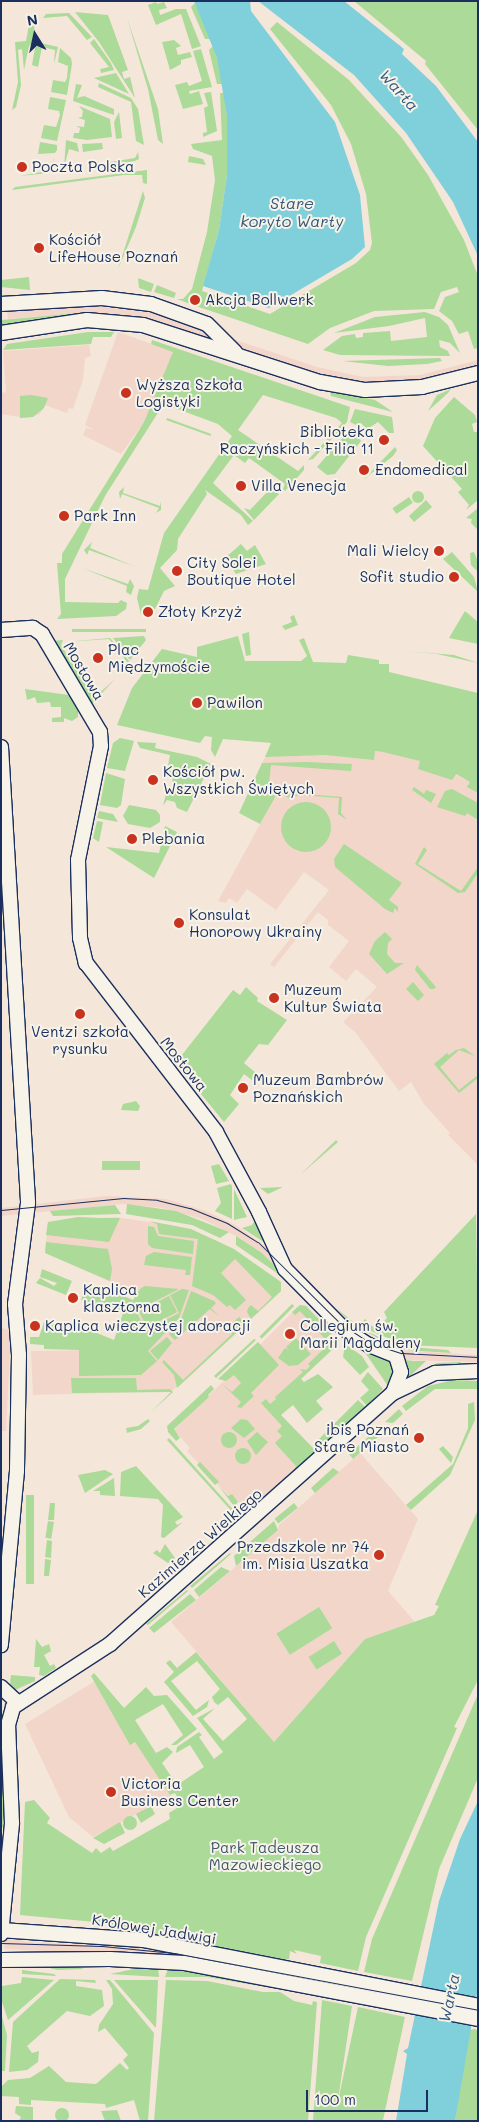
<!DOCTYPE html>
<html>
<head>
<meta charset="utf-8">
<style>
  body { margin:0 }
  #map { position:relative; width:479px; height:2122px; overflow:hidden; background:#f5e6da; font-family:Mali,sans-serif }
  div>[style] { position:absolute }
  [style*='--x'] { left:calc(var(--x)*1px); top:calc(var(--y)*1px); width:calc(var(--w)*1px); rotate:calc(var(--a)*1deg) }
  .built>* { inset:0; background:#f2d6ca }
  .green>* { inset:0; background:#abda99; transform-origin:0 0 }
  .round { border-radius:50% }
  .water>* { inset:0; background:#80d0dc }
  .roads { filter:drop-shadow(1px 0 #1b2f5e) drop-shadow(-1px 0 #1b2f5e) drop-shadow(0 1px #1b2f5e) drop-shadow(0 -1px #1b2f5e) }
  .secondary>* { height:14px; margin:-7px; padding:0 7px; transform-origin:7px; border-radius:7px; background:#f7f3e8 }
  .tram>* { height:1px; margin:-0.5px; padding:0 0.5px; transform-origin:0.5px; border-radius:0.5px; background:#1b2f5e }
  .dots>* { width:14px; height:14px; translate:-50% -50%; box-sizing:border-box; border:2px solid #f7f3e8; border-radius:50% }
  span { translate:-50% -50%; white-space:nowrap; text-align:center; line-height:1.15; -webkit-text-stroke:4px #f7f3e8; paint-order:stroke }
  .poi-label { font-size:15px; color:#1b2f5e }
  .left { translate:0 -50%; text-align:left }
  .right { translate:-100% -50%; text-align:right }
  .street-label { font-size:15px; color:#1b2f5e }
  .park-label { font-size:15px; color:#3f5a6d }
  .water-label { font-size:16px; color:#34577e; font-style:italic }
  .frame { position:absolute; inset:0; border:2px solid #1b2f5e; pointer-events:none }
  .north { position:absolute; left:10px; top:10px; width:50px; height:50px; -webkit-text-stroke:4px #f7f3e8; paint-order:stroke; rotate:350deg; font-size:14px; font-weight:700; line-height:20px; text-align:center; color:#1b2f5e }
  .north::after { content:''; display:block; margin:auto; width:18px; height:22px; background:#1b2f5e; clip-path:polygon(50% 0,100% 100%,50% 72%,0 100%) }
  .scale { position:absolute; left:306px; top:2090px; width:122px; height:22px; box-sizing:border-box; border:2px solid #1b2f5e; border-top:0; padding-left:6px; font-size:15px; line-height:18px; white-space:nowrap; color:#1b2f5e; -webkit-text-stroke:4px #f7f3e8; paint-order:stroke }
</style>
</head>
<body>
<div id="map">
  <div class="built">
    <i style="clip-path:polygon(78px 304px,155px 313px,317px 367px,363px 377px,420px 375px,478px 360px,478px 369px,414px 385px,344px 383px,141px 319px,77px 313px,8px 319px,7px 311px)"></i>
    <i style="clip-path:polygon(118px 332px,174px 352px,144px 422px,121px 454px,83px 435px,86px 428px,94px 430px,85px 425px)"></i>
    <i style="clip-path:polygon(89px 345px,91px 356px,85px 358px,83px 380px,73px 409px,69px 408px,67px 413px,45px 405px,40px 414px,25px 418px,1px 414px,1px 393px,6px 392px,3px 351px)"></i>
    <i style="clip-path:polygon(272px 743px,383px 752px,409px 757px,446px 770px,478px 786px,478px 1165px,448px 1135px,450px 1133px,424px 1104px,411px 1082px,399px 1091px,356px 1033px,343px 1022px,377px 987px,356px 969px,346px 981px,329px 967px,349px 941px,328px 925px,328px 920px,318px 912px,274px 967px,270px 964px,329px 890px,304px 872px,276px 910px,247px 889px,237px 903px,229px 898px,226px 903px,218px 901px,277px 793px,268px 791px,253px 782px)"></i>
    <i style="clip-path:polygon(106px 1196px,166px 1199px,206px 1211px,237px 1226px,274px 1253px,349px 1328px,389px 1350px,392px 1360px,345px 1336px,262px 1253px,240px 1238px,202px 1219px,163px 1208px,122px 1204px,1px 1216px,1px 1208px)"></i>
    <i style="clip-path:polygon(115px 1217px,176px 1226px,218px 1241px,281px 1291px,172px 1391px,33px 1395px,31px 1351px,116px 1350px,136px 1293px,45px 1253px,48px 1222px)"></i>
    <i style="clip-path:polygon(300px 1305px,306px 1306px,332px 1333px,324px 1340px,331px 1348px,275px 1397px,276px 1399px,270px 1404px,314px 1452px,248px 1512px,231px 1494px,229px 1496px,187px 1451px,190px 1448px,174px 1430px)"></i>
    <i style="clip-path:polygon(1px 1328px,10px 1330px,11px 1333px,6px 1431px,1px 1431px)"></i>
    <i style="clip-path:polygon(397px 1350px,478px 1355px,478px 1362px,404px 1360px)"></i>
    <i style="clip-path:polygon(360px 1453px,418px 1519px,388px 1591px,415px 1622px,365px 1639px,274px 1742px,171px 1622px,278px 1530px,279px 1525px)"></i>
    <i style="clip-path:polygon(95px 1681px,171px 1796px,93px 1837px,69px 1817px,25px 1724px)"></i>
    <i style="clip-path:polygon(10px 1938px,27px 1942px,133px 1947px,299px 1974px,298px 1980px,160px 1956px,5px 1949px,3px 1942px)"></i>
  </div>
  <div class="green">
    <i style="clip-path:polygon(354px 1px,478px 1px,478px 130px,425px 64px,426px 61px)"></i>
    <i style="clip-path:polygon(156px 2px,157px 4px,164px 2px,167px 8px,159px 10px,160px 15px,176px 9px,186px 9px,201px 46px,192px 49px,181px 14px,156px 25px,148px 5px)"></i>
    <i style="clip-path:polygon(195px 3px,207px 27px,211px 39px,205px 39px,191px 7px)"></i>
    <i style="clip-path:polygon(75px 12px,108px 15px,128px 70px,122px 72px,124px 79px,130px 77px,135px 98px,99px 42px)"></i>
    <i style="clip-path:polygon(69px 13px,92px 37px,87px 40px,67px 16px,43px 18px,46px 14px)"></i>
    <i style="clip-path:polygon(127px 18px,158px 109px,163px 144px,158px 140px,148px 89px)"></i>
    <i style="clip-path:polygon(277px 22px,349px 80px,402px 138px,428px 175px,464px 240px,478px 276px,478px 348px,474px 349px,468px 331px,459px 334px,452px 321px,439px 311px,445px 297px,459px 292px,457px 287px,441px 292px,434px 309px,374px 311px,330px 328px,308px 344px,196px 306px,199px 296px,193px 294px,190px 304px,177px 299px,183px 299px,192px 289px,207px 232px,215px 180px,212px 156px,193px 149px,191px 144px,222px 140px,220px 93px,224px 93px,227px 116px,227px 175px,219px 230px,202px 291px,270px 314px,356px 263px,370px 250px,372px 243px,366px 194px,351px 144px,331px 105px,270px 29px)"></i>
    <i style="clip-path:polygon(34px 24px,35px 40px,29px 46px,24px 70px,22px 49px,18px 50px,21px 85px,16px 107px,12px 110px,18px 82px,15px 42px,26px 41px,29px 25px)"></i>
    <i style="clip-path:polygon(94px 39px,111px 63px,114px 70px,101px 73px,100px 69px,109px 67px,90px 43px)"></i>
    <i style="clip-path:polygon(174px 40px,181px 46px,176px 48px,178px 55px,190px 52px,192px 57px,181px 60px,181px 64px,170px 70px,162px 42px)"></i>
    <i style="clip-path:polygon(41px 43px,58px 47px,54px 64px,55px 50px,42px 47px,38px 67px,32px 65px,35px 48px)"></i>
    <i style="clip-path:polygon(213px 46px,217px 58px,223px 84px,217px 84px,209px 50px)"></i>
    <i style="clip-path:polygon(60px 48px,71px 58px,72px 64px,67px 95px,51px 92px,53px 80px,65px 82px,67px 78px,68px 66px,58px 62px)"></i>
    <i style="clip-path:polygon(201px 49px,212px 87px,189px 91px,190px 94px,199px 91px,203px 104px,183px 109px,175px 85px,187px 82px,189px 86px,202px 81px,193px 51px)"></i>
    <i style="clip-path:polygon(116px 73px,129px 94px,94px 78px)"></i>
    <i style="clip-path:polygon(99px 83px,131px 98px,138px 109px,144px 145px,136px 141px,131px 102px,98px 87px)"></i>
    <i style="clip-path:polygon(76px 84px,82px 85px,77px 98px,84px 96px,114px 109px,114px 115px,73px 101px)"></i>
    <i style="clip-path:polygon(211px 92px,217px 131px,203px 137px,203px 133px,207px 132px,204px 108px,208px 106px,204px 93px)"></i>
    <i style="clip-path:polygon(50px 97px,66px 100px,57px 141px,41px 138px,44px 125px,56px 127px,60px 115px,59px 111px,48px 109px)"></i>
    <i style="clip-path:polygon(79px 106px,110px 119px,112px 137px,87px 140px,73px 138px,74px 133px,79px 133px,80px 128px,76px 126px,84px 127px,85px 120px,78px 118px,82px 117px,83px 111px)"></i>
    <i style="clip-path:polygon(119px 112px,122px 138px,116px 139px,114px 122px)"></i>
    <i style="clip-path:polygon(66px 140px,77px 143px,79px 152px,69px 149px,64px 167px)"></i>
    <i style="clip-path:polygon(40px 142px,57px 145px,57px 150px,55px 153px,38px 154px)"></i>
    <i style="clip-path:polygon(102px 143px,103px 149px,83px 152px,82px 144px)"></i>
    <i style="clip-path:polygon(138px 152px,139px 159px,135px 161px,111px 165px,110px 162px,135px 158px)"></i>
    <i style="clip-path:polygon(54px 156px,52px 170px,49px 173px,20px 176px,51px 170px)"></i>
    <i style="clip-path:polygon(189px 156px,203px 159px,206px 165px,188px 162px)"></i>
    <i style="clip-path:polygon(147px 170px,147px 184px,143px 183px,142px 175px,124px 175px,12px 190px,15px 187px)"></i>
    <i style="clip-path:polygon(143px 191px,145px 198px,136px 227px,118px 269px)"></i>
    <i style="clip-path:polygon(29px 277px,30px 290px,1px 287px,1px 280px)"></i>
    <i style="clip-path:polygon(138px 278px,154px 284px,151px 292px,139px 288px)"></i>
    <i style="clip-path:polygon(157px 285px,176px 293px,174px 298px,154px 292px)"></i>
    <i style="clip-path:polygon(425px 312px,439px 317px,448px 325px,460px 353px,450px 343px,439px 340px,440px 347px,448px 351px,450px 356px,340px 355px,323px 350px,342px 336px,355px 334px,356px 338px,363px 337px,363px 333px,390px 331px,391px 341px,427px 337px,425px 318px,389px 326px,334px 333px,375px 317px)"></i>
    <i style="clip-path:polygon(77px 313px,78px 315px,2px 328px,2px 320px)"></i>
    <i style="clip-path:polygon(88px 332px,114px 332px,111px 337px,93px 337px,91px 344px,3px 350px,7px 344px)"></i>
    <i style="clip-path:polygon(152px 340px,350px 407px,347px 422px,313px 459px,308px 460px,342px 423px,336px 418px,263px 395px,238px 430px,298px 471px,304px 465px,304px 470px,285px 491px,283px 489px,285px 484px,249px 458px,245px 463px,234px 455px,213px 483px,253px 521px,248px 525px,241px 515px,205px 490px,207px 494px,178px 539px,177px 550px,160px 568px,175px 586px,164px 591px,155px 609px,141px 615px,137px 598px,139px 589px,148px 590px,164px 533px,232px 436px,218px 424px,172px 407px,161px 408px,105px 496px,65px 579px,65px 602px,118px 603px,121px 600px,127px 603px,126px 609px,116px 616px,57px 619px,61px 614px,57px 563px,62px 563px,62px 554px,144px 422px,173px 352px,151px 344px)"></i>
    <i style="clip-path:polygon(440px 358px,442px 361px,427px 364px,388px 366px,342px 361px)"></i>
    <i style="clip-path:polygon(451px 389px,448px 393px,428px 411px,437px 395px)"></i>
    <i style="clip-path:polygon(330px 390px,375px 400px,393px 412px,331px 396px)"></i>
    <i style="clip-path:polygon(31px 395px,48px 398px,44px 408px,33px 417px,20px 418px,20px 396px)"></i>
    <i style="clip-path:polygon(454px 397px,475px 415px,477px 422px,472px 424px,474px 432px,478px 432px,478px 500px,466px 510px,469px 505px,458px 492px,462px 489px,423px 446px,435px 418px)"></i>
    <i style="clip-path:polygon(355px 409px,392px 417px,394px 433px,389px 433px,378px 422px,363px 432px,366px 428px,361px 423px,358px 426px,350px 422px)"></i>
    <i style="left:167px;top:418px;width:47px;height:2px;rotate:20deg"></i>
    <i style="clip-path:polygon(351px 428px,361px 441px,335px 474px,327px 475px,317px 467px)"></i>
    <i style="clip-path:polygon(395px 447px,397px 450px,393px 456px,363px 480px)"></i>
    <i style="clip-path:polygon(124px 487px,123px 493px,160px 506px,161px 501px,161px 510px,156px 513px,159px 508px,122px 494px,120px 499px,119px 492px)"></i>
    <i style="clip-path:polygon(270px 489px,279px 494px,254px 520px,244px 508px,250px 510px)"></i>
    <i class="round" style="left:412px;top:491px;width:12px;height:12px"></i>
    <i style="left:409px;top:497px;width:7px;height:20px;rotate:56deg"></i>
    <i style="clip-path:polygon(426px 500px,432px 507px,414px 522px,409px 516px)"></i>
    <i style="clip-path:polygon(478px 508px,478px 530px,471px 523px,472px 519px,466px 518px)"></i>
    <i style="clip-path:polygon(92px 542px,90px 548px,136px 567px,89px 550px,87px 555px,84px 550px)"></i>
    <i style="clip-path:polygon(241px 544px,247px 551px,255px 545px,266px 564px,236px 574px,225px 558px)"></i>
    <i style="clip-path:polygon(452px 552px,474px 577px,478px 592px,443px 559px)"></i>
    <i style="clip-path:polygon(474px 552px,478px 562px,478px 572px,471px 565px,470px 553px)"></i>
    <i style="clip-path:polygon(82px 568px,128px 584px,130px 579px,134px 586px,131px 595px,126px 592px,127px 586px)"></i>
    <i style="clip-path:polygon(465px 611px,478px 622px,478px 644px,449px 638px)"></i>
    <i style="clip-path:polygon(294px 615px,298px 625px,285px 630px,282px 626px,292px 622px,290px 617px)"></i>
    <i style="left:146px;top:629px;width:3px;height:74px;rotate:90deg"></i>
    <i style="clip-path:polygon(249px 632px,251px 655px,246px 656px,242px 634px)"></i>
    <i style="clip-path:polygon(144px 636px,146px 640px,130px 660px,113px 638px)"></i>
    <i style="clip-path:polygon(238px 636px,245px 661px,301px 661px,307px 656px,299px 640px,304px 638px,313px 662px,346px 663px,348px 655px,379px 660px,379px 664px,389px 664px,389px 672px,478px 693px,478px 793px,467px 787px,470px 782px,456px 774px,452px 780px,418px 769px,420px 761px,383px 752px,375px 751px,374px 760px,325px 755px,265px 757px,271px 743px,223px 739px,215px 757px,211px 750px,212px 737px,205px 736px,200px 743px,117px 725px,132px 688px,162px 649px,197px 657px,197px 647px)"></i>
    <i style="clip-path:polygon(110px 638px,129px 661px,120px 673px,127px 662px,109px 639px,65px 642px)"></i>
    <i style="clip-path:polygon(63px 640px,61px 645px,94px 698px,115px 679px,91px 705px,52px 641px)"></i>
    <i style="clip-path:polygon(405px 651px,454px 655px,478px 663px,437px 654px)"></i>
    <i style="clip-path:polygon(25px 689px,69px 695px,78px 709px,78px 717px,72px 721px,64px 718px,64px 722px,52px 722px,52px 718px,61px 717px,61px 707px,51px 707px,50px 702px,37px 703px,35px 697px,27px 700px)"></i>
    <i style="clip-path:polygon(120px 738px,134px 741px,125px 771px,107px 768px,113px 743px)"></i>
    <i style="clip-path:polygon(137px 742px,156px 743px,155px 748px,197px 757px,211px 764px,187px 812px,177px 808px,175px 802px,167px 800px,163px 806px,167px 790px,172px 789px,173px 785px,172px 777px,166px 776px,170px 755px,140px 748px)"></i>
    <i style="clip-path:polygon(306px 762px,352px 764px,351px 771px,271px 765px,268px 791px,342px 797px,341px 813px,347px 820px,338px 814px,339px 798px,300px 795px,289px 798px,278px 792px,260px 824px,239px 813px,262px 763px)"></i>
    <i style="clip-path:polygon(106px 773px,125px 779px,121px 805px,117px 808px,100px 805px)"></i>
    <i style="clip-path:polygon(414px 787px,424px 794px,426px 790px,436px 794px,431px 803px,412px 790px)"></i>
    <i style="clip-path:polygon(452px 789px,478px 803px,478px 820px,467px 813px,465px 816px,437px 807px,445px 791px)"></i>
    <i class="round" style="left:281px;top:802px;width:50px;height:50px"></i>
    <i style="clip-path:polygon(129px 805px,156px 810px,160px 815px,160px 822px,150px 828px,128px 824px,123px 816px)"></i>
    <i style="clip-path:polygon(99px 811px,113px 814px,118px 822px,97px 818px)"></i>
    <i style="clip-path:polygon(97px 821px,103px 822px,99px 842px,93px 838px)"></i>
    <i style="clip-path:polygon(165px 826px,177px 832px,154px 878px,106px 847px,159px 853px)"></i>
    <i style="clip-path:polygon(344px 844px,402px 883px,389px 900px,398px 907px,398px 912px,395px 908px,393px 913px,385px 909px,335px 867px,334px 859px)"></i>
    <i style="clip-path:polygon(424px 847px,427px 850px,418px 864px,461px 891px,478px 867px,478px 873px,465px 892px,458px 893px,415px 864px)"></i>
    <i style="clip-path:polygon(385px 932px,392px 939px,388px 943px,387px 954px,395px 963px,404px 963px,387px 974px,369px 954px,375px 941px)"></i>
    <i style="clip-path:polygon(417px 965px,436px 987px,434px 989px,430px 989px,415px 970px)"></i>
    <i style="clip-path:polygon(413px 982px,424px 995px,418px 1001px,406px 989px)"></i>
    <i style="clip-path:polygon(246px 987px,258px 998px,257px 1001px,287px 1020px,268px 1045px,259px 1044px,244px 1063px,261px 1077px,256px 1083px,244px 1074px,230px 1095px,239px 1104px,224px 1122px,201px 1094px,206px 1086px,197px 1075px,192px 1077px,178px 1060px,233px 990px,240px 995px)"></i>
    <i style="clip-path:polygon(464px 1048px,475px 1056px,459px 1050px,440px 1067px,459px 1090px,478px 1075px,478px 1078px,459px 1093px,434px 1064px,447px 1053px,449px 1055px,456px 1050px)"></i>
    <i style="clip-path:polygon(136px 1101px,140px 1106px,138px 1111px,121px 1110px,123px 1104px)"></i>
    <i style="clip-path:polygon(336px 1140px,338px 1142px,300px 1175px)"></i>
    <i style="left:140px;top:1161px;width:9px;height:38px;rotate:90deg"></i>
    <i style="clip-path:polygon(219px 1164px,229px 1181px,216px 1184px,211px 1166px)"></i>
    <i style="clip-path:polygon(231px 1184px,232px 1186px,232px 1219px,215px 1211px,221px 1203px,217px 1188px)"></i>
    <i style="clip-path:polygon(283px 1187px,268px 1194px,260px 1188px)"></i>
    <i style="clip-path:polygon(234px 1189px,247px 1217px,234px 1220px)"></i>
    <i style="clip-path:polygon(127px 1204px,176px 1211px,229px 1232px,220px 1238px,192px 1225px,126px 1214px)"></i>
    <i style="clip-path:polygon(115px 1205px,121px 1214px,53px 1216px,50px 1211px)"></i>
    <i style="clip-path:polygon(476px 1214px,478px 1348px,405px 1345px,371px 1331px,361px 1323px,365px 1319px,376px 1330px,387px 1318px,384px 1312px)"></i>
    <i style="clip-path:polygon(78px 1217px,101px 1218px,120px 1218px,109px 1242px,46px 1235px,48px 1222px)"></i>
    <i style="clip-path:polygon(255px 1220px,268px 1242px,267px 1244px,242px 1228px,252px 1225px)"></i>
    <i style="clip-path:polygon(149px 1221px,191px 1229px,234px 1249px,281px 1282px,281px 1291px,251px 1319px,247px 1312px,248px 1308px,251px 1305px,258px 1311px,272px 1297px,235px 1259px,221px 1273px,246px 1300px,235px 1310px,230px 1305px,227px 1307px,213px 1295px,192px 1286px,198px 1239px,159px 1234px,157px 1224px)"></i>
    <i style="clip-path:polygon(148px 1226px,154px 1227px,158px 1236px,194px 1241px,193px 1254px,152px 1248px,148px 1244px)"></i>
    <i style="clip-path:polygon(236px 1236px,262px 1253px,293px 1284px,236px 1245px)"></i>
    <i style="clip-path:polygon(46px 1242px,108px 1249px,112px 1269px,110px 1281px,45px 1253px)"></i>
    <i style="clip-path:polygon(154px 1252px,192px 1257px,190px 1275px,185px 1275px,186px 1270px,144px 1265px,146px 1256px)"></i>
    <i style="clip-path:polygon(42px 1269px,72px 1281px,66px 1295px,36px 1283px,40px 1278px,54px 1286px,57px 1283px,40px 1277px)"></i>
    <i style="clip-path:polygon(87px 1285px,112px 1296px,114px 1292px,133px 1300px,140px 1289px,145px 1286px,179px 1289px,136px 1311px,146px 1330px,179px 1313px,170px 1295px,182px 1289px,189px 1290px,179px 1318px,148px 1351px,157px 1361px,141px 1375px,79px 1376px,79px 1350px,44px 1349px,44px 1345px,30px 1344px,30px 1337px,39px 1337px,45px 1319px,72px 1330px,77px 1325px,114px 1340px,123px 1313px,81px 1300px)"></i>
    <i style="clip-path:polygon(191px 1291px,214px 1301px,216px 1303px,211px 1308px,220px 1317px,210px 1309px,175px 1340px,169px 1334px,181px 1319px)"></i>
    <i style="left:169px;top:1296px;width:18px;height:34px;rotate:63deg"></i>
    <i style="left:292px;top:1304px;width:3px;height:46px;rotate:45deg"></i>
    <i style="clip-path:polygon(300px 1305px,306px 1306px,332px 1333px,325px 1339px,300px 1311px,295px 1315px,292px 1312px)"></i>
    <i style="clip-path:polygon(336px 1308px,362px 1329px,394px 1344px,396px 1348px,352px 1324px)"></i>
    <i style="clip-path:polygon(239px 1317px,246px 1324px,177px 1388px,174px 1375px,162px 1362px,164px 1360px,183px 1380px,232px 1334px,224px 1324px,229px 1322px,229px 1326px)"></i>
    <i style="clip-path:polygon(345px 1336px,391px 1361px,395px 1369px,390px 1389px,366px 1354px)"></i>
    <i style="clip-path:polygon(167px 1337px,172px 1343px,158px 1360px,150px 1351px)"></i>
    <i style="clip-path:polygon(336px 1337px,339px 1340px,335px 1347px,301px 1379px,304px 1382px,318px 1374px,333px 1387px,316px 1401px,323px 1409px,307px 1423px,293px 1405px,281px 1415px,316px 1451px,293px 1472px,296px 1466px,275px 1443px,282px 1436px,277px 1431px,282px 1426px,261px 1403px,266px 1399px,270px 1404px,276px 1399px,275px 1397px,303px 1372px,300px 1369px,306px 1370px,310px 1366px,308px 1364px)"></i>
    <i style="clip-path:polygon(296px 1338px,311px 1354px,298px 1365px,289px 1366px,278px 1358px,285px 1348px,289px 1350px,286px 1347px)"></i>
    <i style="clip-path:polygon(254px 1339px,256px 1340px,216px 1378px,214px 1376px)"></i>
    <i style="clip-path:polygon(258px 1342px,279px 1365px,251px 1393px,254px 1396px,241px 1408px,237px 1407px,241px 1402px,222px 1384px,232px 1392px,241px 1383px,234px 1375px,226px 1381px,218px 1379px)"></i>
    <i style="clip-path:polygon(345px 1344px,362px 1356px,369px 1367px,360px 1375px,343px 1357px)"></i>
    <i style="clip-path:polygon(397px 1346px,448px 1350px,451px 1353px,405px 1350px)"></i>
    <i style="clip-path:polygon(406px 1360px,413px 1361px,426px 1361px,409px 1377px)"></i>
    <i style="clip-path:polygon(461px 1362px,461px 1367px,418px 1375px,437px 1363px)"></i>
    <i style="clip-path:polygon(368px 1372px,383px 1389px,367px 1406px,360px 1398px,369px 1390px,361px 1381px)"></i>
    <i style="clip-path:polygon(71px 1378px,136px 1378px,137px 1390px,170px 1389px,173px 1392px,151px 1412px,171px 1392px,72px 1393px)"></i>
    <i style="clip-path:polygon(453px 1380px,478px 1381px,478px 1389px,435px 1389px,406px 1411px,402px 1406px,428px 1386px)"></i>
    <i style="clip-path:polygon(211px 1385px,214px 1389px,208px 1395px,209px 1397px,174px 1429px,180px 1438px,176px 1441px,168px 1432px,167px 1426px)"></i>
    <i style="left:358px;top:1400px;width:10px;height:59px;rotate:45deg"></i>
    <i style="clip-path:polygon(474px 1402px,475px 1420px,450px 1475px,411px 1510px,406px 1505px,453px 1464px,468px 1428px,468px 1404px)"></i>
    <i style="clip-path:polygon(399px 1409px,403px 1414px,393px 1423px,385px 1422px)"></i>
    <i style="clip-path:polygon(148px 1419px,150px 1421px,141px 1429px,127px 1433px,126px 1428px,138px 1426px)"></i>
    <i style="clip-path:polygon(241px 1419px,247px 1420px,255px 1429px,244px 1438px,231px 1428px)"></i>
    <i style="clip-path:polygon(377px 1429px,378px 1437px,353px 1459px,349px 1454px)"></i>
    <i style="clip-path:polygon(257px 1432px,268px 1442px,256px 1455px,247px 1441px)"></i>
    <i class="round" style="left:221px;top:1432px;width:16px;height:16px"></i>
    <i style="clip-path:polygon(169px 1438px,238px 1515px,237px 1517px,167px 1440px)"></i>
    <i style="clip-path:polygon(443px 1446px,453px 1457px,451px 1463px,439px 1449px)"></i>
    <i class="round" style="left:235px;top:1448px;width:16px;height:16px"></i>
    <i style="clip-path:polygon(200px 1462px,219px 1482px,215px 1485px,197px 1465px)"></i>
    <i style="clip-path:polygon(136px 1466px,183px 1517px,175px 1522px,177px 1525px,183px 1522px,164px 1538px,161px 1537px,163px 1505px,158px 1499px,120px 1496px,121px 1472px)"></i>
    <i style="clip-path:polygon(333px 1468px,339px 1472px,315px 1493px,311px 1488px)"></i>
    <i style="clip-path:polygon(105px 1470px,113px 1474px,85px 1493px,78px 1475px)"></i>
    <i style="clip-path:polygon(114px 1478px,115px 1496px,100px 1495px,100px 1491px,93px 1491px)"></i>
    <i style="clip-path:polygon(218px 1485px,228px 1496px,232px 1494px,238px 1502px,234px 1506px)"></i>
    <i style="left:26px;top:1495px;width:8px;height:89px"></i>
    <i style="clip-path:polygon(50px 1503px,55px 1503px,54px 1520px,48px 1520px)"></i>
    <i style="left:294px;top:1503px;width:6px;height:25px;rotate:51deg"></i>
    <i style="clip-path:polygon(478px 1510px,478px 1680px,454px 1727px,457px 1728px,366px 1937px,358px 1971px,320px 1963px,321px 1956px,294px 1950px,297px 1954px,290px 1951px,289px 1959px,285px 1960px,95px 1922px,20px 1915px,25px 1802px,34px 1800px,50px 1818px,47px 1823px,92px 1853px,96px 1848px,101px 1853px,110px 1847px,113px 1851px,170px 1819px,169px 1813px,182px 1805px,175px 1793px,170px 1795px,135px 1742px,130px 1745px,91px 1676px,94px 1673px,124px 1708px,146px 1687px,154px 1696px,167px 1695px,197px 1729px,176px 1745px,171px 1745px,183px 1735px,163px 1704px,135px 1720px,156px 1753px,167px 1747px,173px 1752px,162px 1763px,177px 1785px,204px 1767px,190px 1745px,176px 1753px,177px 1747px,199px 1732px,202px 1735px,199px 1737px,214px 1759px,223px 1752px,197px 1718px,215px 1708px,203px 1719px,223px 1741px,247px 1719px,228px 1697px,218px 1705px,214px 1702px,212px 1697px,220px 1689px,197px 1661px,171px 1681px,196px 1710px,209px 1700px,207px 1707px,193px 1716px,164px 1682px,174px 1672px,166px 1663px,170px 1660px,177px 1668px,196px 1652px,274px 1742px,365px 1639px,434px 1615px,439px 1606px,435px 1605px)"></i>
    <i style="left:48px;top:1521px;width:6px;height:17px;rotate:9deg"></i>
    <i style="clip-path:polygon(274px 1521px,278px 1530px,236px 1566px,234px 1556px)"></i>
    <i style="clip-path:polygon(47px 1540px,52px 1541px,51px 1558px,45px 1557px)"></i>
    <i style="clip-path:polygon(165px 1544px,175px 1558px,168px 1563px,153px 1553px,157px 1550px,160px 1553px)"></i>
    <i style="clip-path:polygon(230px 1553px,231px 1554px,192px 1588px,190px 1586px)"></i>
    <i style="clip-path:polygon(45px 1559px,51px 1560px,49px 1576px,44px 1576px)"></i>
    <i style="clip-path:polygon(221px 1567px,230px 1571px,199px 1597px,194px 1590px)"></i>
    <i style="clip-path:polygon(187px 1590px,188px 1591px,148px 1625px,146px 1624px)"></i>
    <i style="clip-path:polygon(190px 1594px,196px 1600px,154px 1633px,149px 1628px)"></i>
    <i style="left:319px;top:1607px;width:25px;height:50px;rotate:58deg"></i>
    <i style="clip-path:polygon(36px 1639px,42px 1647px,49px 1644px,51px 1651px,44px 1655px,50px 1666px,54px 1664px,56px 1668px,44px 1676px,39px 1675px,40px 1667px,34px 1667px)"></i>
    <i style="left:334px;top:1641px;width:15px;height:30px;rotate:58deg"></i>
    <i style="clip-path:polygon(11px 1675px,35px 1677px,35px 1681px,15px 1690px,10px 1684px)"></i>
    <i style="clip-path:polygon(478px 1694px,478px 1778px,439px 1869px,412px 1981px,364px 1972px,372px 1939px)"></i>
    <i style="clip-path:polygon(2px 1767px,5px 1767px,7px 1827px,1px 1827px)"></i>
    <i style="clip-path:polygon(151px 1806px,155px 1814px,141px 1823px,136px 1814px)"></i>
    <i class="round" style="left:123px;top:1816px;width:14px;height:14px"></i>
    <i style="clip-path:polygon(120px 1822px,125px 1833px,104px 1844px,93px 1838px)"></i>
    <i style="clip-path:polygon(42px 1966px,78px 1967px,84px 1969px,57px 1970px)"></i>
    <i style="clip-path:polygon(139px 1968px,158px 1968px,159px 1977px,110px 1974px)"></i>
    <i style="clip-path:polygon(168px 1969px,200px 1972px,277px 1989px,207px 1977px,165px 1977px)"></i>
    <i style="clip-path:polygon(22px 1970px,54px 1974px,56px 1976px,22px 1974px)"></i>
    <i style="clip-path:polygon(22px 1977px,54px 1980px,8px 2020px,2px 2002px,2px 1986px,21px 1983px)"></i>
    <i style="clip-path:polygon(60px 1979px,95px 1980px,96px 1983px,76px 1981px,76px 1986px,102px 1990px,104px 2006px,90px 2016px,67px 2011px,27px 2046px,32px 2053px,39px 2051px,38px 2062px,27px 2070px,9px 2072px,13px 2022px)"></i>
    <i style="clip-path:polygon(106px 1980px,110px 1980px,154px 2033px,148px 2121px,140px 2121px,134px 2100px,106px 2108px,105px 2104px,31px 2100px,31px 2105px,19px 2104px,19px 2097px,1px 2096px,1px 2087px,8px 2080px,30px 2078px,49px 2066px,66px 2082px,96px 2084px,120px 2063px,127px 2070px,129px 2068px,123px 2060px,128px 2055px,105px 2028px,98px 2032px,99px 2025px,113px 2004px,112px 1989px)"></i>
    <i style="clip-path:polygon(114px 1980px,158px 1980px,156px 2027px,155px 2027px)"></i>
    <i style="clip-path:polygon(166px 1980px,207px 1981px,263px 1992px,280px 1992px,294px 2001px,312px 2005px,313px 2001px,317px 2002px,308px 2121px,154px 2121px)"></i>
    <i style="clip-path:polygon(322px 2000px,352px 2006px,335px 2120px,332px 2121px,313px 2121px)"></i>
    <i style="left:358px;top:2007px;width:48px;height:115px;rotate:12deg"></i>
    <i style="clip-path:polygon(1px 2013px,7px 2035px,5px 2071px,1px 2071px)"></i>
    <i style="clip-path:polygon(475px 2029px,478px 2031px,478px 2121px,455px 2121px,469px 2030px)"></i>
    <i style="clip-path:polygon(16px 2106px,33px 2107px,33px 2121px,19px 2121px,21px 2117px,15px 2113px)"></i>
    <i class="round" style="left:55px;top:2108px;width:14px;height:14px"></i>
    <i style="clip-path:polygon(117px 2110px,121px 2121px,105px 2121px,101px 2111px)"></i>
  </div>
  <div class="water">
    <i style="clip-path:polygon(194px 1px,250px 1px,251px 11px,335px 122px,360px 195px,365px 247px,352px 259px,269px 308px,203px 286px,219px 230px,227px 175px,227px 116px,217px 58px)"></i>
    <i style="clip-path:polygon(258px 1px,344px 1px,404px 49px,402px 54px,436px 86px,478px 142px,478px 256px,453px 202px,406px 133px,354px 75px)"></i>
    <i style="clip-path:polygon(478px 1801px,478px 1988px,455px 2121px,396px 2121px,407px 2054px,403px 2051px,408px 2048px,439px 1901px,460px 1839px)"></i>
  </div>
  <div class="roads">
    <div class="secondary">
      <i style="--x:1;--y:304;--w:101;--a:-3.4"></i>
      <i style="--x:102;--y:298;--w:49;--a:7"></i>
      <i style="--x:151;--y:304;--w:59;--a:19.7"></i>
      <i style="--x:207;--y:324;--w:40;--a:45"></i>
      <i style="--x:1;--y:333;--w:87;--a:-8.6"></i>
      <i style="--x:87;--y:320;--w:56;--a:5.1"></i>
      <i style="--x:143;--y:325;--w:186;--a:17.9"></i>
      <i style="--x:320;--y:382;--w:46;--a:10.1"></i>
      <i style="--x:365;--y:390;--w:57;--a:-3"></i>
      <i style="--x:422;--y:387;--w:58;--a:-14"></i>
      <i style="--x:1;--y:630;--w:32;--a:-4"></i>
      <i style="--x:33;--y:628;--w:11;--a:34"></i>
      <i style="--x:42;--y:634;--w:114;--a:59.4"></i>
      <i style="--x:100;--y:732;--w:14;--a:86"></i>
      <i style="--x:101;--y:746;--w:116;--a:101.4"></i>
      <i style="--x:78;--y:860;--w:78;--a:88.5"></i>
      <i style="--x:80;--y:938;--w:26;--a:77"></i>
      <i style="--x:86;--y:963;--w:213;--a:52.4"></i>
      <i style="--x:216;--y:1132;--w:91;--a:61.7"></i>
      <i style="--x:259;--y:1212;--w:63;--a:65.5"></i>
      <i style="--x:285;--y:1269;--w:84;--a:45.5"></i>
      <i style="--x:344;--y:1329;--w:30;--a:33"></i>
      <i style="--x:369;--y:1345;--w:29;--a:22"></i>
      <i style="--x:396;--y:1356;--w:17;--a:73"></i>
      <i style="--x:401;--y:1372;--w:22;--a:111"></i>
      <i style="--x:1;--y:747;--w:457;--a:86.6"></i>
      <i style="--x:28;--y:1203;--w:102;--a:97.3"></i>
      <i style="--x:15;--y:1304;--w:51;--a:85.5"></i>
      <i style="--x:19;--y:1355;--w:116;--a:91"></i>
      <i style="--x:17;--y:1471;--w:175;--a:95.3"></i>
      <i style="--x:1;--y:1687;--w:22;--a:43"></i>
      <i style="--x:1;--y:1930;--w:142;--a:4"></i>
      <i style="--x:143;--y:1940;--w:341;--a:11.1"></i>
      <i style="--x:1;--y:1934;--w:112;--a:-84.3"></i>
      <i style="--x:12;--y:1823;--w:98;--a:-92.3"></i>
      <i style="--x:8;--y:1725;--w:19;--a:-74"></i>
      <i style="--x:13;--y:1707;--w:116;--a:-33"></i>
      <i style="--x:110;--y:1644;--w:378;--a:-41.6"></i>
      <i style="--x:393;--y:1393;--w:47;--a:-25.5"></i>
      <i style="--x:435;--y:1373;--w:43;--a:-2.7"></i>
      <i style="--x:1;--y:1960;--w:109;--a:-0.5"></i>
      <i style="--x:110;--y:1959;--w:75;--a:3.1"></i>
      <i style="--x:185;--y:1963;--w:298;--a:10.8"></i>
    </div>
  </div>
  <div class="tram">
    <i style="--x:1;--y:1210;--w:123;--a:-5.6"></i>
    <i style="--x:123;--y:1198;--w:34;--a:3"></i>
    <i style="--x:157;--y:1200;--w:34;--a:14"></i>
    <i style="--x:190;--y:1208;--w:40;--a:22"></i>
    <i style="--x:227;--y:1223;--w:36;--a:32"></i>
    <i style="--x:258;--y:1242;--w:117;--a:44.7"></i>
    <i style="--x:341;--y:1324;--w:35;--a:33"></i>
    <i style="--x:370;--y:1343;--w:33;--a:18"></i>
    <i style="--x:401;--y:1353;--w:77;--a:3"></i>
    <i style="--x:1;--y:1943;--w:101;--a:1.7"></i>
    <i style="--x:102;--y:1946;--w:72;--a:5.6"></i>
    <i style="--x:174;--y:1953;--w:309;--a:10.6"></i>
  </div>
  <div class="dots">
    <i style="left:22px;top:167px;background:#c8321e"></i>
    <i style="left:39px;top:248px;background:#c8321e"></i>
    <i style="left:195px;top:300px;background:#c8321e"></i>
    <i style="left:126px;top:393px;background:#c8321e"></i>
    <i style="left:384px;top:440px;background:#c8321e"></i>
    <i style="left:364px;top:470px;background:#c8321e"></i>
    <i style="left:241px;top:486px;background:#c8321e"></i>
    <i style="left:64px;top:516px;background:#c8321e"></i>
    <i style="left:439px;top:551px;background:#c8321e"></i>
    <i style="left:177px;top:571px;background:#c8321e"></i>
    <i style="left:454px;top:577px;background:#c8321e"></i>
    <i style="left:148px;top:612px;background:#c8321e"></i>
    <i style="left:98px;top:658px;background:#c8321e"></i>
    <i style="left:197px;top:703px;background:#c8321e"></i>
    <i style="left:153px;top:780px;background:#c8321e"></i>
    <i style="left:132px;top:839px;background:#c8321e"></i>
    <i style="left:179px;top:923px;background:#c8321e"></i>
    <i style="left:274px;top:998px;background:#c8321e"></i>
    <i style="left:80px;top:1014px;background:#c8321e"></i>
    <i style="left:243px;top:1088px;background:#c8321e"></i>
    <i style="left:73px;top:1298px;background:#c8321e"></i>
    <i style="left:35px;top:1326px;background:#c8321e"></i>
    <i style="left:290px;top:1334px;background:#c8321e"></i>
    <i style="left:419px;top:1438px;background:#c8321e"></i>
    <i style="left:379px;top:1555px;background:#c8321e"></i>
    <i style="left:111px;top:1792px;background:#c8321e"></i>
  </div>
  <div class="poi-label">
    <span class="left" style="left:32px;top:167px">Poczta Polska</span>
    <span class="left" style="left:49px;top:248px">Kościół<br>LifeHouse Poznań</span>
    <span class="left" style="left:205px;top:300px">Akcja Bollwerk</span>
    <span class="left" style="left:136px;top:393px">Wyższa Szkoła<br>Logistyki</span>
    <span class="right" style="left:374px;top:440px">Biblioteka<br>Raczyńskich - Filia 11</span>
    <span class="left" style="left:375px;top:470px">Endomedical</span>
    <span class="left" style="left:251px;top:486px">Villa Venecja</span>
    <span class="left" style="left:74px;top:516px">Park Inn</span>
    <span class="right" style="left:429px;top:551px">Mali Wielcy</span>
    <span class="left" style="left:187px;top:571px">City Solei<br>Boutique Hotel</span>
    <span class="right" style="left:444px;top:577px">Sofit studio</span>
    <span class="left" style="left:158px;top:612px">Złoty Krzyż</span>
    <span class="left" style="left:108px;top:658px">Plac<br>Międzymoście</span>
    <span class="left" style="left:207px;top:703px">Pawilon</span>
    <span class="left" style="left:163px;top:780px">Kościół pw.<br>Wszystkich Świętych</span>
    <span class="left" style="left:142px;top:839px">Plebania</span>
    <span class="left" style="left:189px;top:923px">Konsulat<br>Honorowy Ukrainy</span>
    <span class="left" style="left:284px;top:998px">Muzeum<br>Kultur Świata</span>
    <span style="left:80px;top:1040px">Ventzi szkoła<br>rysunku</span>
    <span class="left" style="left:253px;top:1088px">Muzeum Bambrów<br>Poznańskich</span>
    <span class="left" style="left:83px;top:1298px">Kaplica<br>klasztorna</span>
    <span class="left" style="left:300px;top:1334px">Collegium św.<br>Marii Magdaleny</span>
    <span class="left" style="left:45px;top:1326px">Kaplica wieczystej adoracji</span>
    <span class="right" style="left:409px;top:1438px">ibis Poznań<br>Stare Miasto</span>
    <span class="right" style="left:369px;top:1555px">Przedszkole nr 74<br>im. Misia Uszatka</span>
    <span class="left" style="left:121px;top:1792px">Victoria<br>Business Center</span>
  </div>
  <div class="street-label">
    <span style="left:84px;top:671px;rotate:59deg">Mostowa</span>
    <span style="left:184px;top:1064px;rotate:51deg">Mostowa</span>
    <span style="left:200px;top:1543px;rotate:-41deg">Kazimierza Wielkiego</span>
    <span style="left:154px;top:1929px;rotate:9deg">Królowej Jadwigi</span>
  </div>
  <div class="park-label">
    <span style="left:265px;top:1856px">Park Tadeusza<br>Mazowieckiego</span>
  </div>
  <div class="water-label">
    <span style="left:399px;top:90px;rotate:48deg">Warta</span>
    <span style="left:292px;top:212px">Stare<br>koryto Warty</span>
    <span style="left:449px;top:1998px;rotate:-78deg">Warta</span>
  </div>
  <div class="frame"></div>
  <div class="north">N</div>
  <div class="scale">100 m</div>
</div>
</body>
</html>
